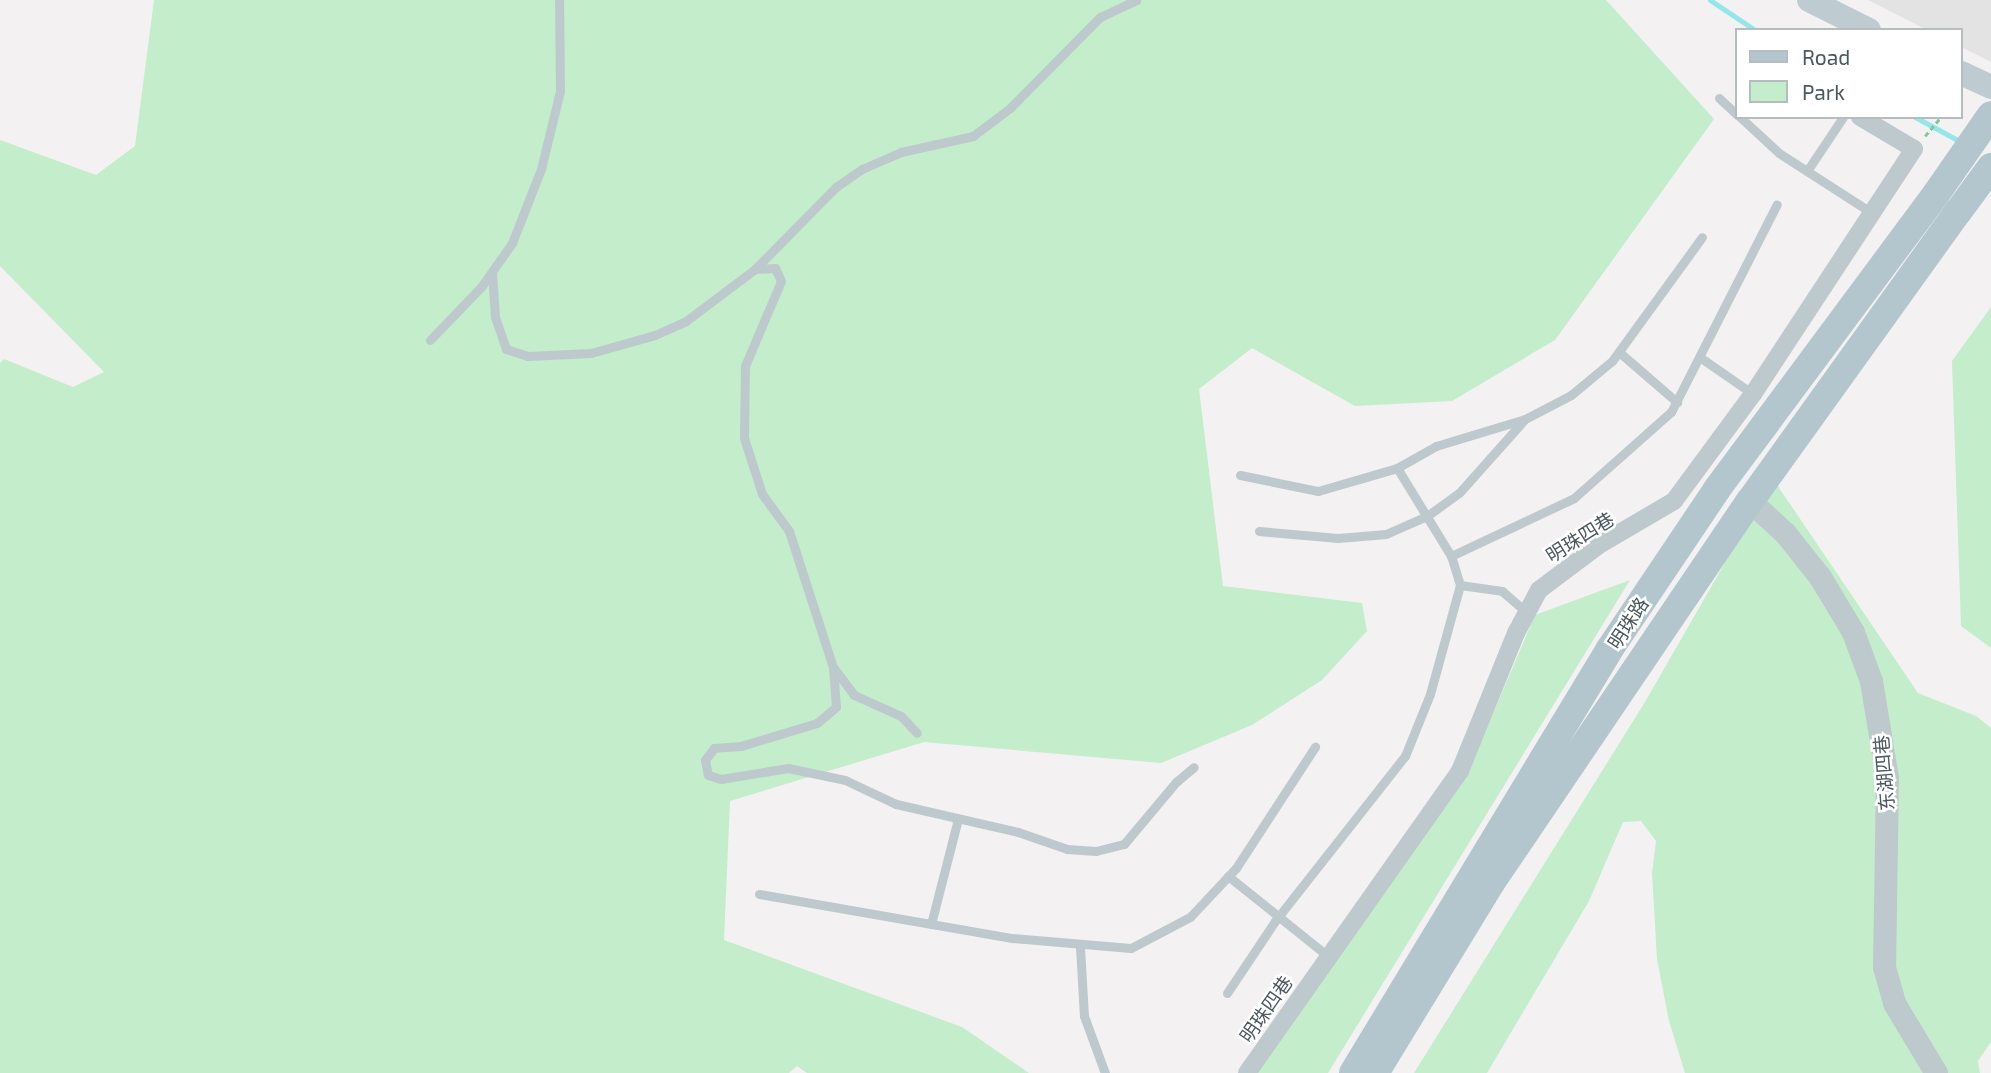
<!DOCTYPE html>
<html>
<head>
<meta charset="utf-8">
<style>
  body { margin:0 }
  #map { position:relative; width:1991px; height:1073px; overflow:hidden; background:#f3f1f2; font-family:"Exo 2","Noto Sans SC",sans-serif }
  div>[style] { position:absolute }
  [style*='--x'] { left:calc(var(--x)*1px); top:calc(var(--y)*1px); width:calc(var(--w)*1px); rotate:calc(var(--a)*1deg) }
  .education>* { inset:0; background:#e4e3e3 }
  .green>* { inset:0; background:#c4edcb }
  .stream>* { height:5px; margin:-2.5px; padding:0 2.5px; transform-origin:2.5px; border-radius:2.5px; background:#93e7e8 }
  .path>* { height:2.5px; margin-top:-1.25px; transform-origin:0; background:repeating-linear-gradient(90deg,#7dca94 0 5px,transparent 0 8.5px) }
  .service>* { height:9px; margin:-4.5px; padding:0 4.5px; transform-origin:4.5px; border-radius:4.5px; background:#bec9cd }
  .minor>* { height:18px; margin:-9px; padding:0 9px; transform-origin:9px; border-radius:9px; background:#bec9cd }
  .tertiary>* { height:23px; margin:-11.5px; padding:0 11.5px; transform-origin:11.5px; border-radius:11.5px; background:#bec9cd }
  .secondary>* { height:24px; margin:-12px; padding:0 12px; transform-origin:12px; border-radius:12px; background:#becbd1 }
  .primary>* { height:28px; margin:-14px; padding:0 14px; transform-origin:14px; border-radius:14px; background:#b3c6ce }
  .primary-bridge>* { height:28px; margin:-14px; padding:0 14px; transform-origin:14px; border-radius:14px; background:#b3c6ce }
  span { translate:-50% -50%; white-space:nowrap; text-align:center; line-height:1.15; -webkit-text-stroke:5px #fff; paint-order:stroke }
  .street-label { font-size:19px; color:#4a595e }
  .legend { position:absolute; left:1735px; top:28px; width:228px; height:91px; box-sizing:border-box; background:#fff; border:2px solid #b7bdbf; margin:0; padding:9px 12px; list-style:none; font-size:21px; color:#4a595e }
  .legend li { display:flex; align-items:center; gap:14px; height:35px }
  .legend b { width:35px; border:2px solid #b7bdbf }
</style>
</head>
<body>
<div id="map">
  <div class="education">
    <i style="clip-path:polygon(1868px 0,1991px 0,1991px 62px,1961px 47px,1961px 30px,1927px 30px)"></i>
  </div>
  <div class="green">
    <i style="clip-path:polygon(154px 0,1606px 0,1714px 119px,1555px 340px,1452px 401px,1355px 406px,1252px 348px,1199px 389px,1223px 586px,1362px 603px,1367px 631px,1322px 680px,1252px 725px,1161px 763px,924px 742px,730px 801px,724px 940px,962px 1027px,1029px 1073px,807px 1073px,797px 1066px,789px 1073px,0 1073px,0 363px,4px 359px,73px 387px,104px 372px,0 266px,0 140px,96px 175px,135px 146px)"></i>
    <i style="clip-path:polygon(1991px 307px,1991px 648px,1961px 626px,1952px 361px)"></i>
    <i style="clip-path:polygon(1773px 479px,1918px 693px,1976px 716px,1991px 728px,1991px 1042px,1978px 1061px,1980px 1073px,1685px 1073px,1669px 1021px,1657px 959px,1652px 873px,1656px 841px,1641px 821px,1623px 822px,1589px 901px,1487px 1073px,1414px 1073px,1645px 702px)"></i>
    <i style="clip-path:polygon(1630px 580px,1328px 1073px,1257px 1073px,1466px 777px,1535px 615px)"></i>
  </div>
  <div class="stream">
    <i style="--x:1710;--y:0;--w:54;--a:33.7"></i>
    <i style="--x:1915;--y:117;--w:52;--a:28.5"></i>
  </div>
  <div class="path">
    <i style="--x:1925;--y:136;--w:25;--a:-50"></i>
  </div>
  <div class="service">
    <i style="--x:1719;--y:98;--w:25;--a:43"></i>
    <i style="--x:1740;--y:117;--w:53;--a:42.7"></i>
    <i style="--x:1779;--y:153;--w:111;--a:32.8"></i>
    <i style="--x:1807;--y:171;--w:65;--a:-56.3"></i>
    <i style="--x:755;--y:269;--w:20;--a:-3"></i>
    <i style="--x:775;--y:268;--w:14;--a:65"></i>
    <i style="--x:781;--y:281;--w:92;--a:113"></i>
    <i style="--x:745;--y:366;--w:72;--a:90.8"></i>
    <i style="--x:744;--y:438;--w:59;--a:72.2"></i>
    <i style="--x:762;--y:494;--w:46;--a:53.9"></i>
    <i style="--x:789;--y:531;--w:143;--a:72.1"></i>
    <i style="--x:833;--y:667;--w:35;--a:53"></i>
    <i style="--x:854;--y:695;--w:51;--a:24.1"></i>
    <i style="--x:901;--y:716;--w:23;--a:47"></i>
    <i style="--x:492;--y:272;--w:45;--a:86.2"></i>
    <i style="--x:495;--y:317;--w:34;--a:71"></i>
    <i style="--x:506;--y:349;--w:23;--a:18"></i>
    <i style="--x:528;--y:356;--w:63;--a:-2.7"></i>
    <i style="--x:591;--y:353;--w:66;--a:-15.7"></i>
    <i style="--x:655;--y:335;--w:34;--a:-24"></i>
    <i style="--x:686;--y:321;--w:86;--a:-37"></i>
    <i style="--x:755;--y:269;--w:115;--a:-45.4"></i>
    <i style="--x:836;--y:187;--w:32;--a:-35"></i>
    <i style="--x:862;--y:169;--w:43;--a:-23.6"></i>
    <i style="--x:901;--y:152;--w:74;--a:-12.5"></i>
    <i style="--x:973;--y:136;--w:46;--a:-37.1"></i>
    <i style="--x:1010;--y:108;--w:128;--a:-45.3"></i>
    <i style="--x:1100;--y:17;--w:40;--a:-25"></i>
    <i style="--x:430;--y:340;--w:74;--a:-46.1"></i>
    <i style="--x:481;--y:287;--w:54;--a:-54.8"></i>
    <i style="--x:512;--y:243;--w:79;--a:-68.6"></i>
    <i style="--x:541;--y:169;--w:80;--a:-76.3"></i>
    <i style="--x:560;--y:91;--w:91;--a:-90.6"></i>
    <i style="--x:1619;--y:352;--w:77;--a:40.8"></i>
    <i style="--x:1701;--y:358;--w:63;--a:34.7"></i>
    <i style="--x:1240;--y:475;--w:80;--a:11.6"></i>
    <i style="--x:1318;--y:491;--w:82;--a:-16.2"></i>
    <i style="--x:1397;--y:468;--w:45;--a:-29.4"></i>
    <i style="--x:1436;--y:446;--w:93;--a:-16.9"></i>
    <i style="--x:1525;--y:419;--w:52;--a:-27.6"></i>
    <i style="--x:1571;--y:395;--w:53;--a:-39.7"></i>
    <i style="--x:1612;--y:361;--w:153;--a:-54"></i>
    <i style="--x:1259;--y:531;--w:79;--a:5.1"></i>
    <i style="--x:1338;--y:538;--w:48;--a:-4.8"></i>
    <i style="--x:1386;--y:534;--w:45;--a:-23.7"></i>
    <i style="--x:1427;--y:516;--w:39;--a:-36"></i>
    <i style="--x:1459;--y:493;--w:99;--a:-48.3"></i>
    <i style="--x:1451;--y:556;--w:136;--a:-25.2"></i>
    <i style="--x:1574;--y:498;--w:130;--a:-41.6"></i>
    <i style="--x:1671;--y:412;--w:233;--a:-63"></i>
    <i style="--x:1460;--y:585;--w:42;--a:8.1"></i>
    <i style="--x:1502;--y:591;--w:33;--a:41"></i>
    <i style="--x:833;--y:667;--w:40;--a:85.7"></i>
    <i style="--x:836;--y:707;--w:25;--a:140"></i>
    <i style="--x:817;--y:723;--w:79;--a:163.2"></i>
    <i style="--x:741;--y:746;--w:27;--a:176"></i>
    <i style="--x:714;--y:748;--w:15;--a:127"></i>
    <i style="--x:705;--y:760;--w:15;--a:79"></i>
    <i style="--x:708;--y:775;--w:14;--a:17"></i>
    <i style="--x:721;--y:779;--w:68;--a:-9.3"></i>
    <i style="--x:788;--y:768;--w:58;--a:11.9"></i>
    <i style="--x:845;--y:780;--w:56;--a:25.2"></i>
    <i style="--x:896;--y:804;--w:125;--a:12.9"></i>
    <i style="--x:1018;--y:832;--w:52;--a:19.1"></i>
    <i style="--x:1067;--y:849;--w:29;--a:4"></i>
    <i style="--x:1096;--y:851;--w:29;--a:-14"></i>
    <i style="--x:1124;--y:844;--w:81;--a:-50"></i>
    <i style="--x:1176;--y:782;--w:23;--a:-40"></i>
    <i style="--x:1228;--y:876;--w:129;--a:38.7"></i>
    <i style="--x:759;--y:894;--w:257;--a:9.9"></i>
    <i style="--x:1012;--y:938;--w:119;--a:4.8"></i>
    <i style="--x:1131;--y:948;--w:67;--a:-27.7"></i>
    <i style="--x:1190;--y:917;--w:67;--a:-46.8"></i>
    <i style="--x:1236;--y:868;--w:145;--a:-56.9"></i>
    <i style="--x:931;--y:924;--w:108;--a:-75.6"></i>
    <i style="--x:1080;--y:947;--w:69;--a:86.7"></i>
    <i style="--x:1084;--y:1016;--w:61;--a:69.8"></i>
    <i style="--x:1227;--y:993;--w:87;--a:-56.3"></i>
    <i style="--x:1275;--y:921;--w:210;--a:-51.8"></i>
    <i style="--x:1405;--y:756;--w:67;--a:-68"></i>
    <i style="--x:1430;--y:694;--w:113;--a:-74.6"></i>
    <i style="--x:1460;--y:585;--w:30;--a:-107"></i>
    <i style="--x:1451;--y:556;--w:103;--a:-121.5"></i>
  </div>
  <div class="minor">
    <i style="--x:1247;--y:1073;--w:370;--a:-54.8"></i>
    <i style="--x:1460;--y:771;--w:149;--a:-67.9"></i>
    <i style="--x:1516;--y:633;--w:49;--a:-61.9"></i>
    <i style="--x:1539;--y:590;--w:75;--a:-36.9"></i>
    <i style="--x:1599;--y:545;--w:87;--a:-30.4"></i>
    <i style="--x:1674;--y:501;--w:133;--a:-53.6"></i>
    <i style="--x:1753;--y:394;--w:293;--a:-56.7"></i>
    <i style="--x:1914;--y:149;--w:63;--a:-149.3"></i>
  </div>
  <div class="tertiary">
    <i style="--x:1750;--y:501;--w:47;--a:42.4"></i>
    <i style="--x:1785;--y:533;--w:56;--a:51.5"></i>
    <i style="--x:1820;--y:577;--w:64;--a:59"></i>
    <i style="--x:1853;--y:632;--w:52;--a:69.8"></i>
    <i style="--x:1871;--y:681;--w:98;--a:80.6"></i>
    <i style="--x:1887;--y:778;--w:189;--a:90.9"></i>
    <i style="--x:1884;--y:967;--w:37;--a:74"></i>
    <i style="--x:1894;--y:1003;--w:82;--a:59"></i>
  </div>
  <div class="secondary">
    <i style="--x:1809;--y:0;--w:67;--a:26.6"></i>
    <i style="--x:1961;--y:73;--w:33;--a:25"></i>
  </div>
  <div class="primary">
    <i style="--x:1353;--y:1073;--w:494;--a:-58.8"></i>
    <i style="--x:1609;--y:650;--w:194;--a:-56.1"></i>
    <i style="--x:1717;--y:489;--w:367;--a:-53.4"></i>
    <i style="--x:1375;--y:1073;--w:223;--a:-58.6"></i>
    <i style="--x:1491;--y:883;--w:462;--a:-55.9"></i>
    <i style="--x:1750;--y:501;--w:356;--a:-54.3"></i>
  </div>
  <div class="primary-bridge">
    <i style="--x:1936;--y:194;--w:96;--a:-55.2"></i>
    <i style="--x:1958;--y:212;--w:56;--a:-53.7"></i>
  </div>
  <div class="street-label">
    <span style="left:1580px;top:537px;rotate:-32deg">明珠四巷</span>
    <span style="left:1628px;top:623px;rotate:-57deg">明珠路</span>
    <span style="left:1884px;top:773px;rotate:-95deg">东湖四巷</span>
    <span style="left:1266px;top:1009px;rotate:-55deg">明珠四巷</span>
  </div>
  <ul class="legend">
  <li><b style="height:9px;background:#b3c6ce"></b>Road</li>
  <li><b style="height:19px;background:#c4edcb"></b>Park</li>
  </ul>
</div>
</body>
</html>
